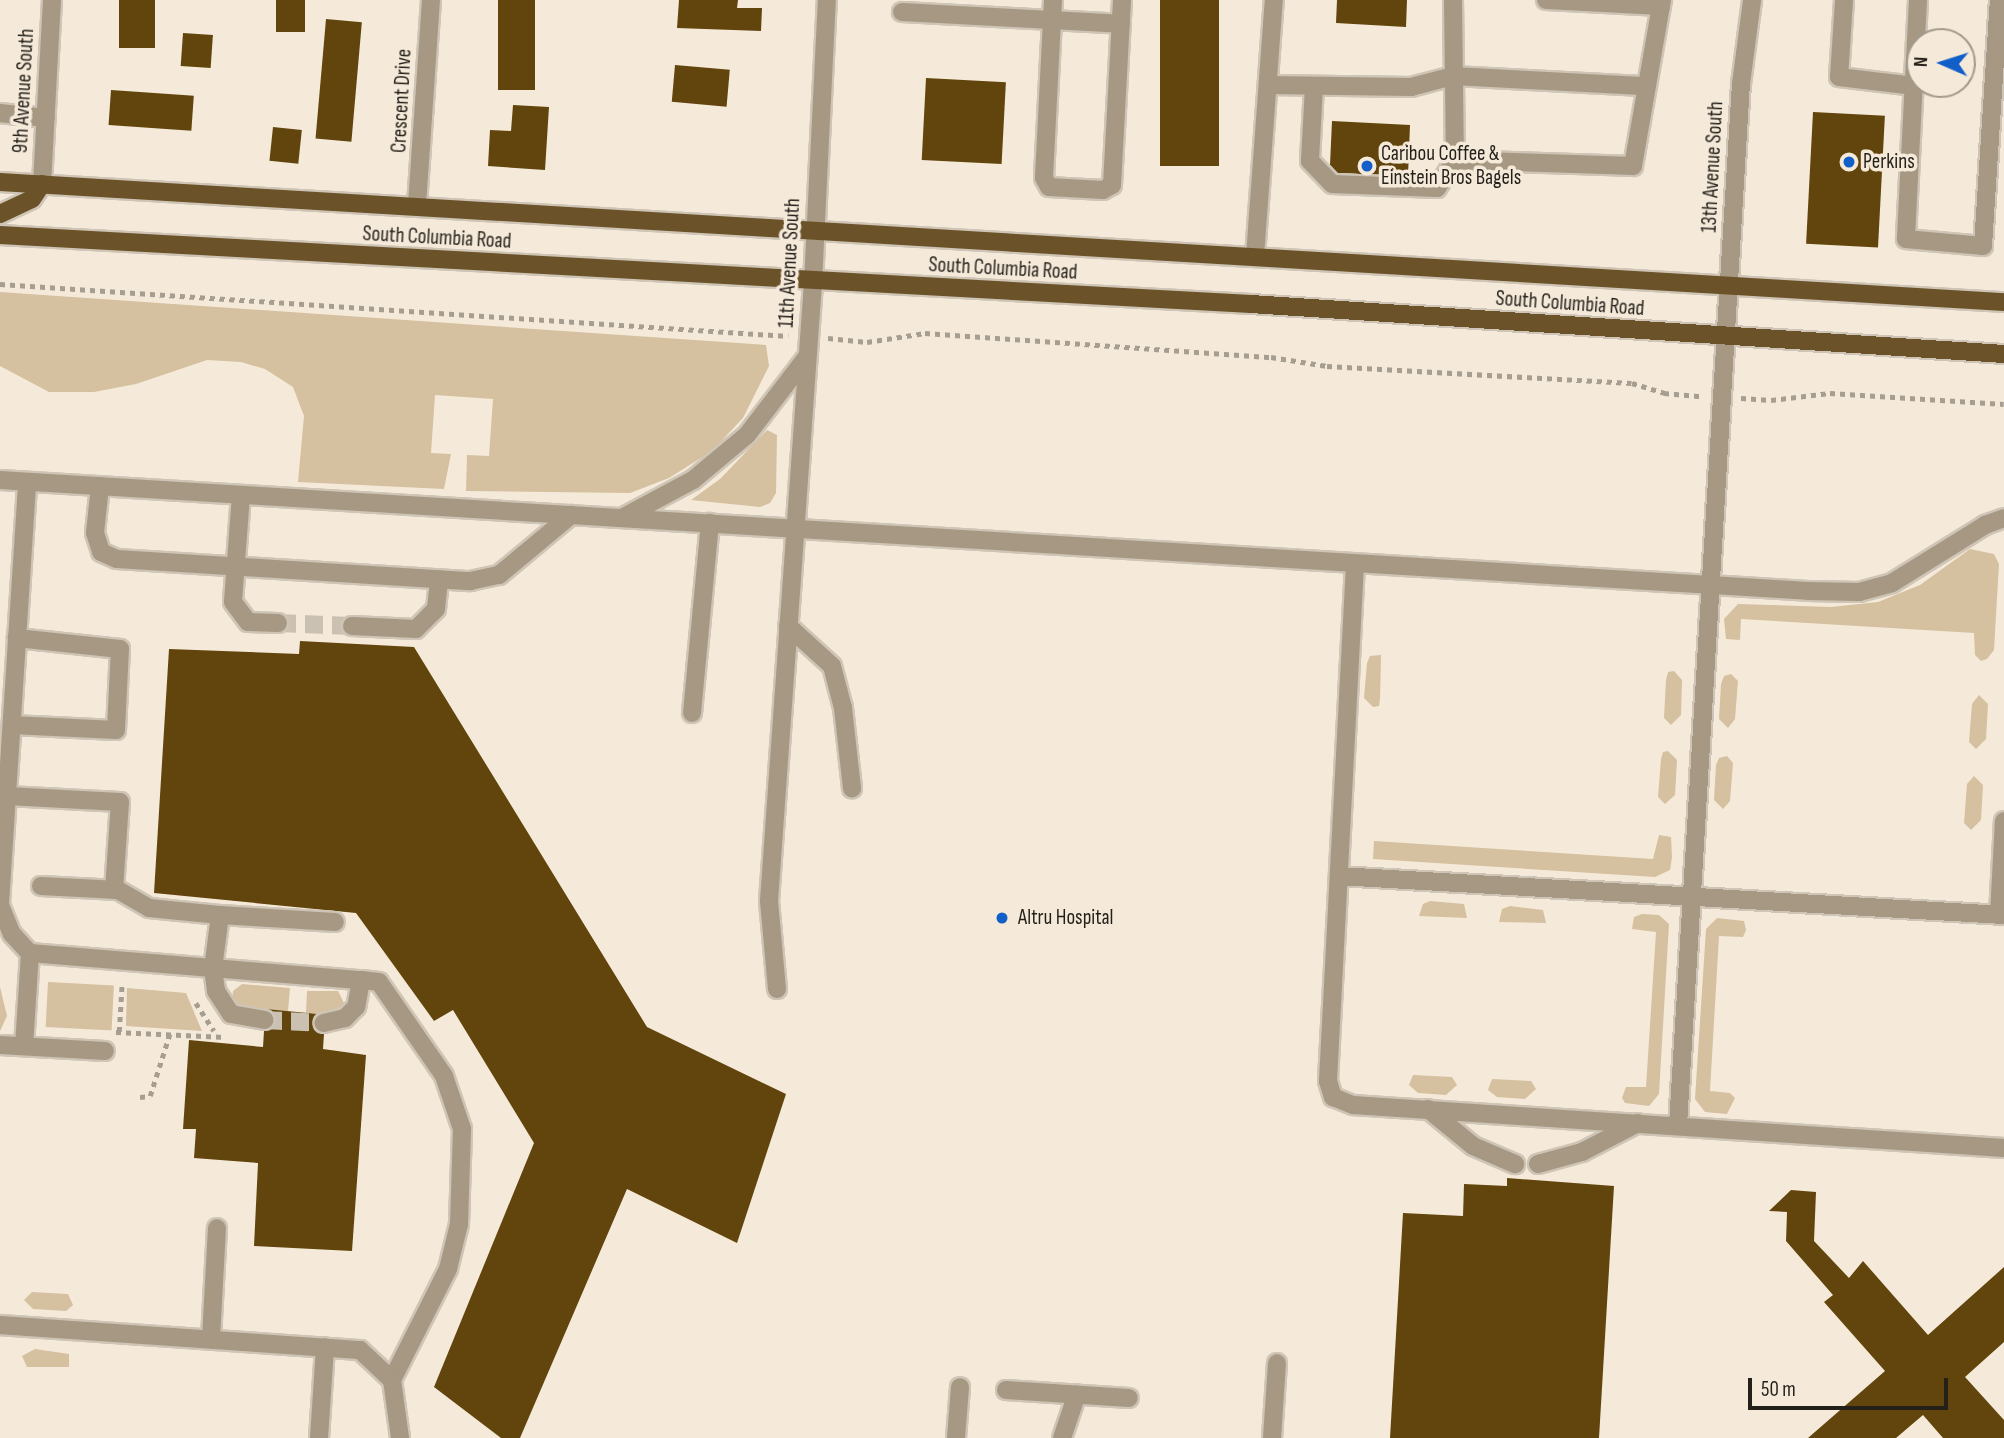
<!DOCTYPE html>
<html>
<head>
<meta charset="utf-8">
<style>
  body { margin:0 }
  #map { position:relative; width:2004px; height:1438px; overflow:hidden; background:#f5ead9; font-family:"Sofia Sans Condensed",sans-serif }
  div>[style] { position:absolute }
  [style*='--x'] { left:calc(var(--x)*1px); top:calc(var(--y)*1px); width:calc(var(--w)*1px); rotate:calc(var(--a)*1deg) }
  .green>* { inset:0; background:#d5c0a0; transform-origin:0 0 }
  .building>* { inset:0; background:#62450c; transform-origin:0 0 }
  .minor-tunnel>* { height:18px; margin-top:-9px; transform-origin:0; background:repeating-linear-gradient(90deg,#cbc1b3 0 18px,transparent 0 27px) }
  .path>* { height:4.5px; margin-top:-2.25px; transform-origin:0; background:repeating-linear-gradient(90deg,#a69e91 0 5px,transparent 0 10px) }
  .roads { filter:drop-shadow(2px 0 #cfc5b6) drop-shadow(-2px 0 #cfc5b6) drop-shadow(0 2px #cfc5b6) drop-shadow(0 -2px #cfc5b6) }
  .minor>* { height:18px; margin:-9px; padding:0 9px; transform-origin:9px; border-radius:9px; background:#a69882 }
  .major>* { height:18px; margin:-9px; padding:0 9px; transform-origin:9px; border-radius:9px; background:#6b5229 }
  .dots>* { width:19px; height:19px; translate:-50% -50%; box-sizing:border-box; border:4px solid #f5ead9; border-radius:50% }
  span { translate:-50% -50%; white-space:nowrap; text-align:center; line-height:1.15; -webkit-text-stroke:7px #f5ead9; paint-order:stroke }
  .street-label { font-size:21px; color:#231f19 }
  .poi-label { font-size:21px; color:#231f19 }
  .left { translate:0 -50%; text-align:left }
  .north { position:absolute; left:1906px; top:28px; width:70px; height:70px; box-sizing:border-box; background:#f5ead9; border:2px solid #a1998c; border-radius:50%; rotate:273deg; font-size:19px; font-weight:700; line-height:28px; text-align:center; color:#231f19 }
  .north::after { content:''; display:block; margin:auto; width:24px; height:32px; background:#135fca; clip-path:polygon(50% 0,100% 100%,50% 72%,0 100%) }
  .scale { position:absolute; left:1748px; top:1378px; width:200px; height:32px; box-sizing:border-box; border:4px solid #231f19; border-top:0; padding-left:9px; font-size:21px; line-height:24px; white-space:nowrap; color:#231f19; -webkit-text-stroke:5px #f5ead9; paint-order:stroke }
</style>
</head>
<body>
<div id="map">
  <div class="green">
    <i style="clip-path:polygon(0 292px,766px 345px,769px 366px,743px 418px,712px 451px,669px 478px,630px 493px,466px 491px,467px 455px,489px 456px,493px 399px,435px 395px,431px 453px,451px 454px,444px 489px,298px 482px,304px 416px,293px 387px,265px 369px,241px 362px,207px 360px,136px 384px,94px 392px,49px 392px,0 366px)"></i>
    <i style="clip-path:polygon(767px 430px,777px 435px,776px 493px,770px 503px,760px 507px,691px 500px,720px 479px)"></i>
    <i style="clip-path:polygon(1970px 549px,1994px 554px,1999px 564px,1994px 650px,1987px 659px,1981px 661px,1975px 655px,1974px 633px,1741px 619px,1740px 640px,1726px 639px,1724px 619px,1738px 604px,1831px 607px,1878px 602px,1920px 585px)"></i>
    <i style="clip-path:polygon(1381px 655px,1380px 699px,1379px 706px,1373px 707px,1364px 698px,1367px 663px,1370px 656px)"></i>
    <i style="clip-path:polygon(1674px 671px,1682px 680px,1681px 715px,1671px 725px,1664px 718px,1666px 680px,1668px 672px)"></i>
    <i style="clip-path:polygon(1731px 674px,1738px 681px,1735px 719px,1728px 728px,1719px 719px,1721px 684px,1724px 676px)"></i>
    <i style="clip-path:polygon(1979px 695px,1988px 704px,1986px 739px,1976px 749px,1969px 742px,1972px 704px)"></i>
    <i style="clip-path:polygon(1668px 751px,1677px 760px,1675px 795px,1665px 804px,1658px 797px,1661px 759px,1663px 752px)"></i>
    <i style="clip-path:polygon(1727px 756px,1733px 763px,1730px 801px,1723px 809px,1714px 800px,1716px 765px,1719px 758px)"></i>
    <i style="clip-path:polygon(1974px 776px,1983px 785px,1981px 820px,1971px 830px,1964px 823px,1967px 784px)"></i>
    <i style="clip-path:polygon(1659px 835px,1671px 837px,1672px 857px,1670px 870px,1655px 877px,1373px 859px,1374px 841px,1653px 859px)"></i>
    <i style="clip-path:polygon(1430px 901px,1464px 904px,1467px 918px,1419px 916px,1423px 904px)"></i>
    <i style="clip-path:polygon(1510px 906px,1543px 910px,1546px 923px,1499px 922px,1502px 909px)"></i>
    <i style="clip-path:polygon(1642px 914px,1659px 915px,1669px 924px,1659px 1094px,1649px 1106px,1625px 1103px,1622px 1098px,1626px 1087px,1646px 1087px,1656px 932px,1632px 929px,1634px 917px)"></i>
    <i style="clip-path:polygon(1717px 918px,1744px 921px,1746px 930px,1743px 937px,1719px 936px,1710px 1091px,1730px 1093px,1735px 1098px,1727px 1114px,1705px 1112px,1695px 1099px,1706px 929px)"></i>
    <i style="left:48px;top:982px;width:66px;height:45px;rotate:3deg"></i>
    <i style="clip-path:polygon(242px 984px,290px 988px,288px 1011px,239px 1007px,232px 1000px,233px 991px)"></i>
    <i style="clip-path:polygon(0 987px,7px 1016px,0 1031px)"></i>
    <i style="clip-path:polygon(127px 988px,186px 993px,202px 1031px,126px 1026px)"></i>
    <i style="clip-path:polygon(307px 991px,338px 991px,345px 1005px,324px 1014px,306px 1013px)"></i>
    <i style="clip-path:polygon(1413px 1075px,1452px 1077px,1457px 1085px,1446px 1095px,1418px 1093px,1409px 1085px)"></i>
    <i style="clip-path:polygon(1492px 1079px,1531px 1081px,1536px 1089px,1525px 1099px,1497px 1097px,1488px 1090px)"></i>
    <i style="clip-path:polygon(32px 1292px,68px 1294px,73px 1305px,66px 1311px,33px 1309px,24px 1300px)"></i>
    <i style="clip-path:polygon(35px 1349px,69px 1354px,69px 1367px,27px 1367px,22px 1356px)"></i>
  </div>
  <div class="building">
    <i style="left:119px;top:0;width:36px;height:48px"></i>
    <i style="left:276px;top:0;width:29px;height:32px"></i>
    <i style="left:498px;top:0;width:37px;height:90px"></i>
    <i style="clip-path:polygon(679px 0,738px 0,737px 8px,762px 8px,761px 31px,677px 28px)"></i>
    <i style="left:1160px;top:0;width:59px;height:166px"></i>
    <i style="clip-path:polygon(1337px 0,1407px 0,1406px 27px,1336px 23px)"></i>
    <i style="left:326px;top:19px;width:36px;height:120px;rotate:5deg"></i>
    <i style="left:183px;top:33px;width:30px;height:33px;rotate:4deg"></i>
    <i style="left:675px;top:65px;width:55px;height:37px;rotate:5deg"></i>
    <i style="left:926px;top:78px;width:80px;height:82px;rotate:3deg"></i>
    <i style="left:111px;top:90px;width:83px;height:35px;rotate:4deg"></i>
    <i style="clip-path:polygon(513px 105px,549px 107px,545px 170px,488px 166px,490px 130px,511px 131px)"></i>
    <i style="left:1813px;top:112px;width:72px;height:132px;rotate:3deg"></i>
    <i style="clip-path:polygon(1332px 121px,1410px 125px,1408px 176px,1337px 173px,1330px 165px)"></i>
    <i style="left:273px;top:127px;width:29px;height:34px;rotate:6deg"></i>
    <i style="clip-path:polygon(300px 641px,414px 647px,647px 1027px,786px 1094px,737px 1243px,627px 1189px,520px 1438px,501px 1438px,434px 1387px,534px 1143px,453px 1010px,434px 1021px,356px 913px,154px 893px,169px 649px,299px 654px)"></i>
    <i style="clip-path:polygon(266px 1009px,318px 1014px,313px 1025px,324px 1034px,323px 1049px,366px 1055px,352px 1251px,254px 1246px,258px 1163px,194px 1158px,196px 1129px,183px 1129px,189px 1040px,263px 1047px,264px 1031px,275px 1021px)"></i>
    <i style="clip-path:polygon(1507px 1178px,1614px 1186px,1599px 1438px,1390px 1438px,1403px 1213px,1463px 1216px,1464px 1184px,1507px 1186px)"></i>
    <i style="clip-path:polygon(1791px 1190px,1816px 1192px,1814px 1241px,1849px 1278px,1863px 1261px,1928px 1335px,2004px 1267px,2004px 1342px,1965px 1377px,2004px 1420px,2004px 1438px,1943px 1438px,1923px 1415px,1896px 1438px,1808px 1438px,1885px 1371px,1824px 1302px,1833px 1295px,1786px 1241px,1787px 1212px,1769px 1211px)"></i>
  </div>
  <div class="minor-tunnel">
    <i style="--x:278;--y:623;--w:74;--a:2.3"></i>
    <i style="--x:264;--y:1020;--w:60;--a:2.9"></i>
  </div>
  <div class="path">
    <i style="--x:0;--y:284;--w:790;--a:3.78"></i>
    <i style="--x:828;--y:338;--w:39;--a:6"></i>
    <i style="--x:867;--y:342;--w:59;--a:-8.8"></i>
    <i style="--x:925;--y:333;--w:347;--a:4"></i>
    <i style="--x:1271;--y:357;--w:57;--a:9.1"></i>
    <i style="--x:1327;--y:366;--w:305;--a:3.2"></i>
    <i style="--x:1632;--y:383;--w:34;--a:17"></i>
    <i style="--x:1664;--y:393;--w:37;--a:5"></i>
    <i style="--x:1741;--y:398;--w:30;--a:4"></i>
    <i style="--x:1771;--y:400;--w:59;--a:-6.8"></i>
    <i style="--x:1830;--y:393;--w:174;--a:3.6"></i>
    <i style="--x:196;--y:1003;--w:33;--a:57"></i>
    <i style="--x:116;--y:1032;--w:110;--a:2.6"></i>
    <i style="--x:119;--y:1032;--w:49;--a:-86.5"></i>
    <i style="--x:140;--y:1097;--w:10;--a:-6"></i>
    <i style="--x:150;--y:1096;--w:66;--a:-72.4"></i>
  </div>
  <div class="roads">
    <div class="minor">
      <i style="--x:1053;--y:0;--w:178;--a:92.9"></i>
      <i style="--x:1044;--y:178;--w:10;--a:61"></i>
      <i style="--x:1049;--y:187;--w:54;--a:3.2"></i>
      <i style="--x:1103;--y:190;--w:10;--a:-29"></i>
      <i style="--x:1112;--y:185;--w:185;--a:-86.9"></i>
      <i style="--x:1453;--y:0;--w:160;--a:89.3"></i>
      <i style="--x:1546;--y:0;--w:115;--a:3"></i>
      <i style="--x:1844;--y:0;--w:77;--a:93.7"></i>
      <i style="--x:1839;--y:77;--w:76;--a:6.8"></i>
      <i style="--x:1918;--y:0;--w:239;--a:92.9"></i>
      <i style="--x:1906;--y:239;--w:77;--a:5.2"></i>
      <i style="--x:1983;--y:246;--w:247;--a:-86.3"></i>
      <i style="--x:902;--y:12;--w:219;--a:3.1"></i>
      <i style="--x:1268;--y:85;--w:143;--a:0.8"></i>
      <i style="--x:1411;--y:87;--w:43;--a:-14.7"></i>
      <i style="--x:1453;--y:76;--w:194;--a:3"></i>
      <i style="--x:1314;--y:86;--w:75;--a:93.1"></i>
      <i style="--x:1310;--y:161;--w:32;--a:46"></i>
      <i style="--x:1332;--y:184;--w:105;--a:2.2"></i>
      <i style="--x:1437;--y:188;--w:33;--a:-57"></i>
      <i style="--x:1455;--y:160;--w:178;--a:1.9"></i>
      <i style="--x:1633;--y:166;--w:169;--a:-80.1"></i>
      <i style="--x:0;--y:113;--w:46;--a:6.2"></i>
      <i style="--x:42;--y:184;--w:184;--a:-86.9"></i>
      <i style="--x:417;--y:205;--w:205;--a:-86.1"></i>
      <i style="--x:1255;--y:256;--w:257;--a:-85.8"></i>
      <i style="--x:0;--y:480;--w:1811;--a:3.51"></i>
      <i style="--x:1808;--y:591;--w:51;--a:1.1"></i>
      <i style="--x:1859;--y:592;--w:34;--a:-15"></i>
      <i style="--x:1892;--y:583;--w:110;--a:-31.9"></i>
      <i style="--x:1985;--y:525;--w:20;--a:-20"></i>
      <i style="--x:100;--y:486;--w:47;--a:96.1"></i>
      <i style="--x:95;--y:533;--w:20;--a:72"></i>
      <i style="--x:101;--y:552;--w:17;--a:24"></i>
      <i style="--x:117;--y:559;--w:354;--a:3.6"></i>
      <i style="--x:470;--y:581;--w:30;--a:-12"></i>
      <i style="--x:499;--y:575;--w:94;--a:-39.8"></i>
      <i style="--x:241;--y:495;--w:107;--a:94.3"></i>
      <i style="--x:233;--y:602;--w:25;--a:53"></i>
      <i style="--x:248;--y:622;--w:30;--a:2"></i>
      <i style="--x:622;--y:518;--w:81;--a:-28.2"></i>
      <i style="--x:693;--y:480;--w:70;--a:-39.8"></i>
      <i style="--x:747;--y:435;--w:97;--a:-52.5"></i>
      <i style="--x:1355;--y:564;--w:518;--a:92.99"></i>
      <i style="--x:1328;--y:1081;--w:17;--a:73"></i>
      <i style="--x:1333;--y:1097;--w:22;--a:22"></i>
      <i style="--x:1353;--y:1105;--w:652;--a:3.78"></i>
      <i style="--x:352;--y:626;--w:64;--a:2.7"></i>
      <i style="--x:416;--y:629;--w:28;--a:-45"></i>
      <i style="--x:436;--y:609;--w:30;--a:-84"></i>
      <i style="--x:788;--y:626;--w:59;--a:42.3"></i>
      <i style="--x:832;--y:666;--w:43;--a:75.3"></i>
      <i style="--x:843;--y:708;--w:81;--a:83.6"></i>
      <i style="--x:692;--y:713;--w:191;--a:-84.6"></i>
      <i style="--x:12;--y:725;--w:104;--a:2.8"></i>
      <i style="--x:116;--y:730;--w:81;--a:-87.2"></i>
      <i style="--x:120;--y:649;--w:104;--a:-173.9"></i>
      <i style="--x:7;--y:796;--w:113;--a:3"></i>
      <i style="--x:120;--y:802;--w:88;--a:93.9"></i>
      <i style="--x:1339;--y:876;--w:666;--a:3.36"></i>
      <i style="--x:41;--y:886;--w:77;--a:3"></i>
      <i style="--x:118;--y:890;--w:36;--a:30"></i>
      <i style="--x:149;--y:908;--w:71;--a:5.6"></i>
      <i style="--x:220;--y:915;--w:54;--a:97.4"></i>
      <i style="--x:213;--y:969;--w:22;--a:82"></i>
      <i style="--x:216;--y:991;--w:27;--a:57"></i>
      <i style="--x:231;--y:1014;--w:34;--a:10"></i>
      <i style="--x:0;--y:903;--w:422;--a:-86.3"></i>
      <i style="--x:0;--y:905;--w:31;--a:68"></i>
      <i style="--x:12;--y:934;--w:26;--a:47"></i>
      <i style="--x:30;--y:953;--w:332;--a:4.7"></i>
      <i style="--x:361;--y:980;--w:27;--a:100"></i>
      <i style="--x:356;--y:1007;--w:16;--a:135"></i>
      <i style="--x:345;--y:1018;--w:22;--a:167"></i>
      <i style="--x:220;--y:915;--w:115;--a:3.5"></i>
      <i style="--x:1999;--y:915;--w:94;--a:-87"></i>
      <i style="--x:361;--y:980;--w:18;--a:6"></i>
      <i style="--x:379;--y:982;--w:114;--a:55.3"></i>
      <i style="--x:444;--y:1076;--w:56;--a:71.2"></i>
      <i style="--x:462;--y:1129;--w:95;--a:91.8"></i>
      <i style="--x:459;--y:1224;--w:46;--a:103.7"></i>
      <i style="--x:448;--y:1269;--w:124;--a:116.8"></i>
      <i style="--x:777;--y:989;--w:88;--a:-95.2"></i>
      <i style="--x:769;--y:901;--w:620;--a:-85.93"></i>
      <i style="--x:813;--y:283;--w:283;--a:-87.2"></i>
      <i style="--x:0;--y:1045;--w:105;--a:3.3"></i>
      <i style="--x:24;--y:1046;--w:93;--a:-86.3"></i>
      <i style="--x:1428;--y:1109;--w:58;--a:39.4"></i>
      <i style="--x:1473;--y:1146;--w:46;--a:23.2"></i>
      <i style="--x:1678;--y:1125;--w:1043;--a:-86.54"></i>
      <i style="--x:1741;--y:84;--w:85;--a:-82.5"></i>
      <i style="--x:1538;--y:1164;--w:46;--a:-15.3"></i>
      <i style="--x:1582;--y:1152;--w:63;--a:-27.4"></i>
      <i style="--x:0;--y:1325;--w:361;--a:4"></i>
      <i style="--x:360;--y:1350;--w:44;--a:43.2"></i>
      <i style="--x:392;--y:1380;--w:59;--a:82.1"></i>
      <i style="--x:211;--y:1338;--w:110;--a:-86.9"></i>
      <i style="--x:1006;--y:1390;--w:123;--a:3.7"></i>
      <i style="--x:319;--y:1438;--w:91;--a:-86.2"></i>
      <i style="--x:956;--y:1438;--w:51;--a:-85.5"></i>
      <i style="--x:1062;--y:1438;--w:46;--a:-71.2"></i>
      <i style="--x:1272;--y:1438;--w:75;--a:-86.2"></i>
    </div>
    <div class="major">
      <i style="--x:0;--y:182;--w:2008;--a:3.43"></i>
      <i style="--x:0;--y:214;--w:35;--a:-25"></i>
      <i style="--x:32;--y:199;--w:18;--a:-56"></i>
      <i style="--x:0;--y:235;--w:1253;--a:3.16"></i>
      <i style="--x:1251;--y:304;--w:755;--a:3.8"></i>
    </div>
  </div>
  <div class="dots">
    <i style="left:1849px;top:162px;background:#135fca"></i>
    <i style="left:1367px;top:166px;background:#135fca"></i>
    <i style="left:1002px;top:918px;background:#135fca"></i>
  </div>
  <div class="street-label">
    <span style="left:24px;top:91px;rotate:-87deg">9th Avenue South</span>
    <span style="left:402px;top:101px;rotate:-87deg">Crescent Drive</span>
    <span style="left:1713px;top:167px;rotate:-87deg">13th Avenue South</span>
    <span style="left:437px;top:238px;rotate:3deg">South Columbia Road</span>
    <span style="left:790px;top:263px;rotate:-87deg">11th Avenue South</span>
    <span style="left:1003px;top:269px;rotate:3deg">South Columbia Road</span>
    <span style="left:1570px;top:304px;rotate:4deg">South Columbia Road</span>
  </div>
  <div class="poi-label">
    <span class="left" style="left:1381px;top:166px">Caribou Coffee &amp;<br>Einstein Bros Bagels</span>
    <span class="left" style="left:1863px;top:162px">Perkins</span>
    <span class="left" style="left:1018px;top:918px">Altru Hospital</span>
  </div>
  <div class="north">N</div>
  <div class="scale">50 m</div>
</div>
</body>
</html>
